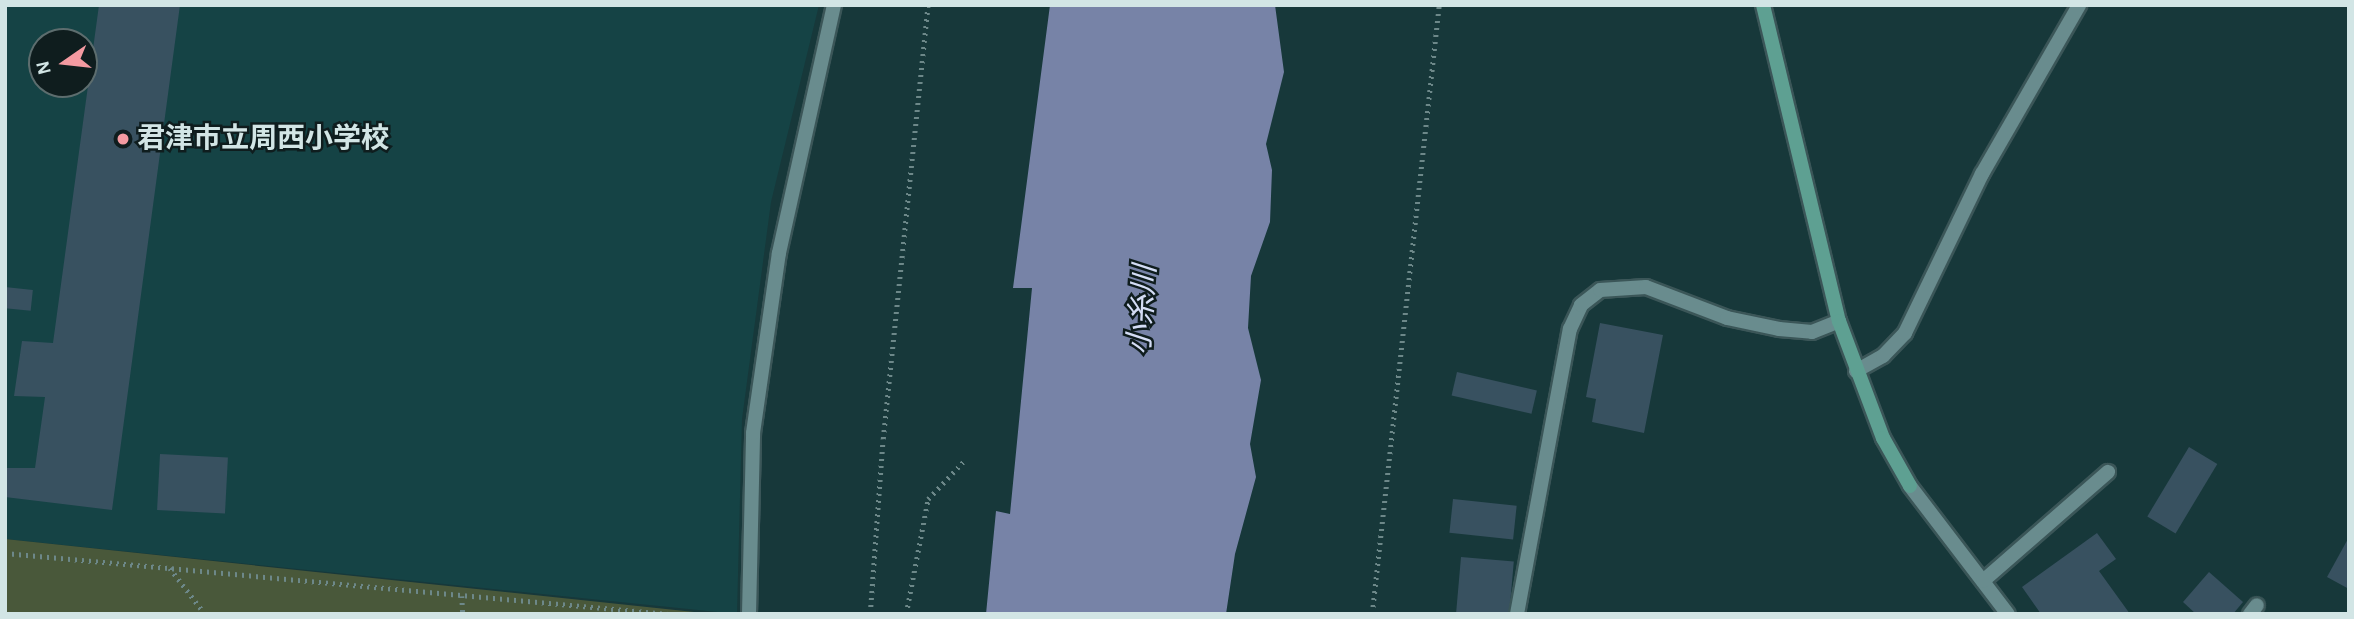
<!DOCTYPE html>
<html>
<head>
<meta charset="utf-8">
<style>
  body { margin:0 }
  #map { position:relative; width:2354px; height:619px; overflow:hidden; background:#17383a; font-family:"Alegreya Sans","Noto Sans JP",sans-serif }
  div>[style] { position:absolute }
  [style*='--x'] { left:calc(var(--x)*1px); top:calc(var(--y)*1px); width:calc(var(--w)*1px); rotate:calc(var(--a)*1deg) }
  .built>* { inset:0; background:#154345 }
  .green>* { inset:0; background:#49583a }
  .water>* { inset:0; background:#7783a7 }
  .building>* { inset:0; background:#385160; transform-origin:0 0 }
  .path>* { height:4.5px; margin-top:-2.25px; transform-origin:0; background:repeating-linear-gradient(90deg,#6d8889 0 2px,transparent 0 7px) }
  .roads { filter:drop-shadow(2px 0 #3b5658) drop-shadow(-2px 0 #3b5658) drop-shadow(0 2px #3b5658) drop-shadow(0 -2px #3b5658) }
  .street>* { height:14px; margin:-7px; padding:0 7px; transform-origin:7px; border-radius:7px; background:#698c8e }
  .secondary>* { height:14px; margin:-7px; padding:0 7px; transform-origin:7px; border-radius:7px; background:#5ea092 }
  .dots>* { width:19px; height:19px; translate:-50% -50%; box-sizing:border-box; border:4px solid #0f1d1e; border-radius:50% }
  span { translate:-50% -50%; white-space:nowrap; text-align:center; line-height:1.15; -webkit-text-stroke:5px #0f1d1e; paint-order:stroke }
  .poi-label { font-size:28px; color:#d2e5e5; font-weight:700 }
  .left { translate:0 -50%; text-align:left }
  .water-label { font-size:30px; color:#d4ddf5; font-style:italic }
  .frame { position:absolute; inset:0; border:7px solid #d2e5e5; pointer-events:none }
  .north { position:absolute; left:28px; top:28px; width:70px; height:70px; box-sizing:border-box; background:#0f1d1e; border:2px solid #5d6d6e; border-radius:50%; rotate:256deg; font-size:19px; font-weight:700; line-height:28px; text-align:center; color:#d2e5e5 }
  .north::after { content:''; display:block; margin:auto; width:24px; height:32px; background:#f49aa1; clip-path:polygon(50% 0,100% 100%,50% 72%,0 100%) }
</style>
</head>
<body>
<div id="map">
  <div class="built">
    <i style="clip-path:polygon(evenodd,5px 5px,819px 5px,771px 202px,742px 419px,737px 614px,5px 539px,5px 5px,42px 42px,84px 42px,84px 84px,42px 84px,42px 42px)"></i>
  </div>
  <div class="green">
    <i style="clip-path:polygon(5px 539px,713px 614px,5px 614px)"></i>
  </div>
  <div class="water">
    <i style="clip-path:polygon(1050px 5px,1275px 5px,1284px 72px,1266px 144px,1272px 170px,1270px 222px,1251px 276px,1248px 328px,1261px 380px,1250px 444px,1256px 477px,1235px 554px,1226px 614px,986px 614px,996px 511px,1010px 514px,1032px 288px,1013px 288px)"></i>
  </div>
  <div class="building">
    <i style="clip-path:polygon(99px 5px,180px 5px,112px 510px,5px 497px,5px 468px,35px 468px,45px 397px,14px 396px,22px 341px,53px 343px)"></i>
    <i style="left:5px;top:287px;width:28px;height:21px;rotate:6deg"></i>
    <i style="clip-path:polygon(1600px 323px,1663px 335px,1644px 433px,1592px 422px,1596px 399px,1586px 397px)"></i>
    <i style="left:1457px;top:372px;width:82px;height:24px;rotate:13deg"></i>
    <i style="left:2189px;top:447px;width:33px;height:81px;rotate:31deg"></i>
    <i style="left:160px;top:454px;width:68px;height:56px;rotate:3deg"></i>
    <i style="left:1453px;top:499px;width:64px;height:34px;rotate:6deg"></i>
    <i style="clip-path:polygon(2097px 533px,2116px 559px,2099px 571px,2130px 614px,2041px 614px,2022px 587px)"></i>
    <i style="clip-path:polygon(2349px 537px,2349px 589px,2327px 577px)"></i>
    <i style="left:1461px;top:557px;width:53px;height:57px;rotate:5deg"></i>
    <i style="clip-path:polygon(2209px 572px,2243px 602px,2233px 614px,2196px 614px,2183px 602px)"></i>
  </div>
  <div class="path">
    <i style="--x:5;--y:553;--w:666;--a:5.26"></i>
    <i style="--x:170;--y:568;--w:58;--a:52.7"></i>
    <i style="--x:462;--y:596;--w:18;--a:87"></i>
    <i style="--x:870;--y:614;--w:175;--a:-85.8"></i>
    <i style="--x:883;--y:439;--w:436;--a:-84.1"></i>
    <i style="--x:906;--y:614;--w:117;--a:-79.2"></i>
    <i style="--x:928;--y:499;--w:51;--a:-46.6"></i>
    <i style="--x:1372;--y:614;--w:613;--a:-83.72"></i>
  </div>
  <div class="roads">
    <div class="street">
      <i style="--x:1856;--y:371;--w:31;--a:-29"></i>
      <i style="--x:1883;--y:356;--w:32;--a:-46"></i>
      <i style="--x:1905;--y:333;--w:177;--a:-64.2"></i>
      <i style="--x:1982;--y:174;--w:195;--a:-60.1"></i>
      <i style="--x:1910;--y:486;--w:161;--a:52.6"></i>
      <i style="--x:1983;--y:581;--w:166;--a:-41.1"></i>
      <i style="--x:749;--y:614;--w:181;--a:-88.7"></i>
      <i style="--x:753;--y:433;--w:182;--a:-81.8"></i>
      <i style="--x:779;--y:253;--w:254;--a:-77.5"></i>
      <i style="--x:1517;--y:614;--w:290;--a:-79.5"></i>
      <i style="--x:1570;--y:329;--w:26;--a:-65"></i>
      <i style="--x:1581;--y:305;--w:24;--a:-38"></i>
      <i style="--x:1600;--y:290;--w:46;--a:-3.7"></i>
      <i style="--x:1646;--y:287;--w:87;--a:20.9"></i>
      <i style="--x:1727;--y:318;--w:53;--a:11.9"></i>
      <i style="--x:1779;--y:329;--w:33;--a:5"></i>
      <i style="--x:1812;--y:332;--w:29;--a:-22"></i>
      <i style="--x:2250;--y:614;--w:11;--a:-52"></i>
    </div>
    <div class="secondary">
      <i style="--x:1763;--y:5;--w:325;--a:76.5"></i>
      <i style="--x:1839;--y:321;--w:125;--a:69.4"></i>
      <i style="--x:1883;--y:438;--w:55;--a:60.6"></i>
    </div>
  </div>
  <div class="dots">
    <i style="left:123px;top:139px;background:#f49aa1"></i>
  </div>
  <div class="poi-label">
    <span class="left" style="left:137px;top:139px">君津市立周西小学校</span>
  </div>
  <div class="water-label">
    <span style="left:1143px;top:310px;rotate:-86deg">小糸川</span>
  </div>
  <div class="frame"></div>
  <div class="north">N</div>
</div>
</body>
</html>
